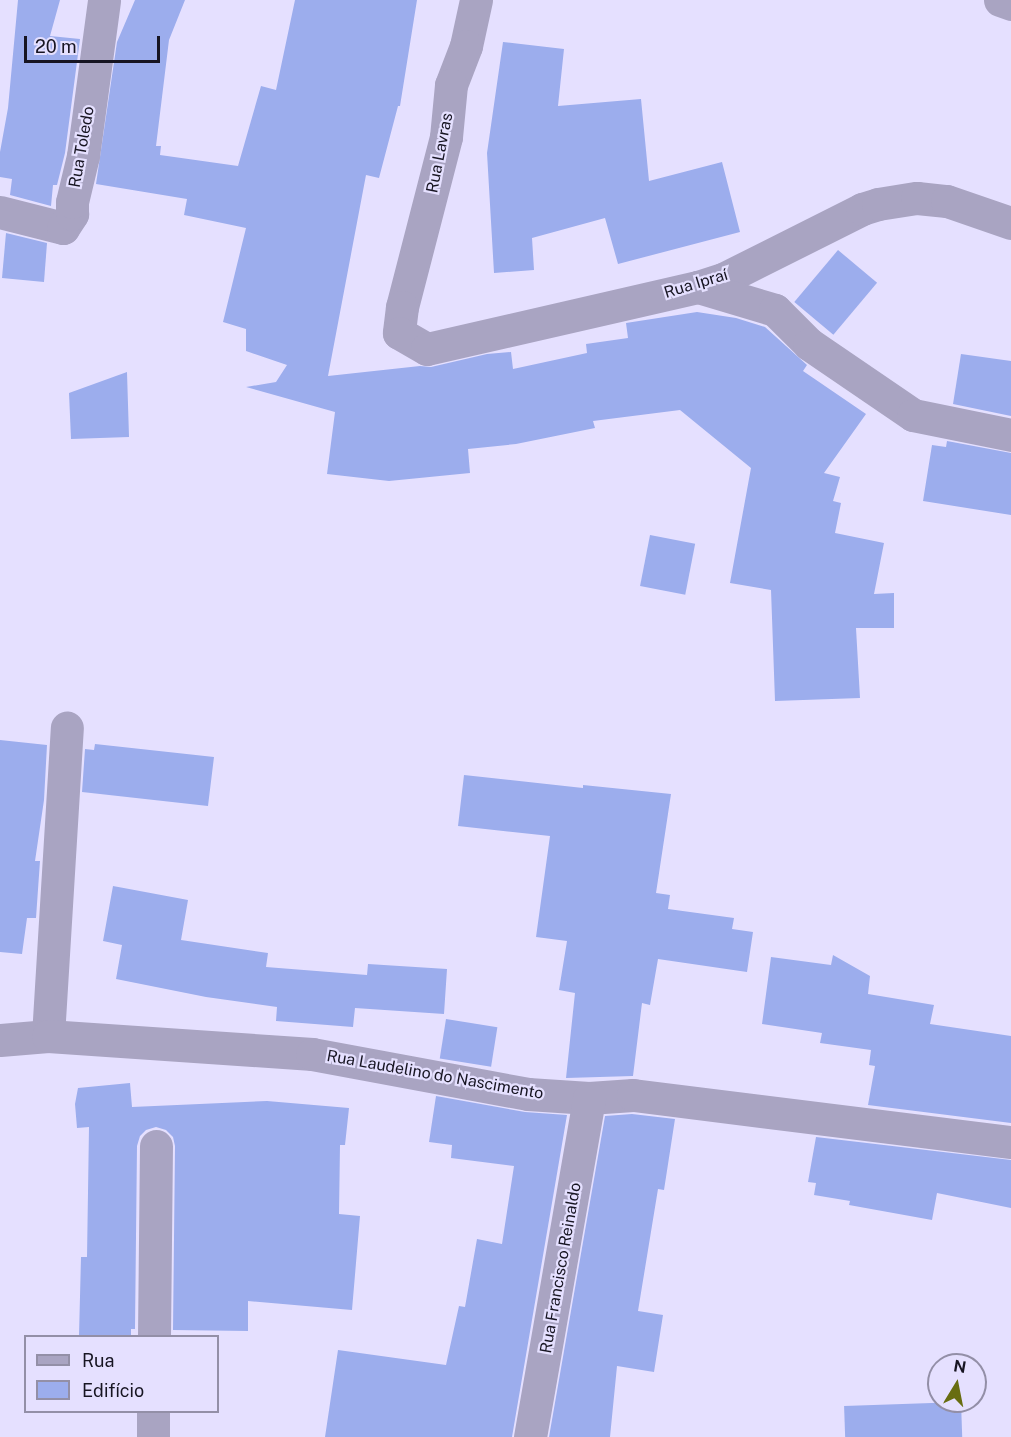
<!DOCTYPE html>
<html>
<head>
<meta charset="utf-8">
<style>
  body { margin:0 }
  #map { position:relative; width:1011px; height:1437px; overflow:hidden; background:#e5e0ff; font-family:"Public Sans",sans-serif }
  div>[style] { position:absolute }
  [style*='--x'] { left:calc(var(--x)*1px); top:calc(var(--y)*1px); width:calc(var(--w)*1px); rotate:calc(var(--a)*1deg) }
  .building>* { inset:0; background:#9caded; transform-origin:0 0 }
  .minor>* { height:33px; margin:-16.5px; padding:0 16.5px; transform-origin:16.5px; border-radius:16.5px; background:#a9a4c2 }
  span { translate:-50% -50%; white-space:nowrap; text-align:center; line-height:1.15; -webkit-text-stroke:4.5px #e5e0ff; paint-order:stroke }
  .street-label { font-size:16px; color:#171522 }
  .legend { position:absolute; left:24px; top:1335px; width:195px; height:78px; box-sizing:border-box; background:#e5e0ff; border:2px solid #938fa7; margin:0; padding:8px 10px; list-style:none; font-size:18px; color:#171522 }
  .legend li { display:flex; align-items:center; gap:12px; height:30px }
  .legend b { width:30px; border:2px solid #938fa7 }
  .north { position:absolute; left:927px; top:1353px; width:60px; height:60px; box-sizing:border-box; background:#e5e0ff; border:2px solid #938fa7; border-radius:50%; rotate:10deg; font-size:16px; font-weight:700; line-height:24px; text-align:center; color:#171522 }
  .north::after { content:''; display:block; margin:auto; width:21px; height:27px; background:#686d11; clip-path:polygon(50% 0,100% 100%,50% 72%,0 100%) }
  .scale { position:absolute; left:24px; top:36px; width:136px; height:27px; box-sizing:border-box; border:3px solid #171522; border-top:0; padding-left:8px; font-size:18px; line-height:21px; white-space:nowrap; color:#171522; -webkit-text-stroke:4px #e5e0ff; paint-order:stroke }
</style>
</head>
<body>
<div id="map">
  <div class="building">
    <i style="clip-path:polygon(18px 0,60px 0,50px 36px,80px 39px,65px 153px,57px 185px,53px 185px,51px 206px,10px 195px,12px 179px,0 177px,0 152px,8px 108px)"></i>
    <i style="clip-path:polygon(135px 0,185px 0,169px 40px,156px 146px,161px 146px,160px 155px,238px 166px,261px 86px,276px 90px,295px 0,417px 0,400px 106px,398px 106px,379px 178px,366px 175px,328px 376px,420px 366px,431px 367px,487px 354px,511px 352px,513px 369px,587px 353px,586px 344px,628px 338px,626px 323px,697px 312px,736px 318px,765px 327px,807px 365px,803px 371px,866px 414px,824px 473px,840px 477px,833px 501px,841px 503px,835px 533px,884px 543px,874px 594px,894px 593px,894px 628px,856px 628px,860px 698px,775px 701px,771px 590px,730px 583px,751px 468px,680px 410px,593px 421px,595px 428px,516px 444px,468px 449px,470px 473px,389px 481px,327px 474px,335px 412px,246px 387px,276px 382px,287px 365px,246px 351px,246px 329px,223px 322px,246px 228px,184px 215px,187px 199px,96px 184px,117px 42px)"></i>
    <i style="clip-path:polygon(503px 42px,564px 49px,558px 106px,641px 99px,649px 181px,722px 162px,740px 232px,618px 264px,605px 218px,532px 238px,534px 270px,494px 273px,487px 153px)"></i>
    <i style="clip-path:polygon(6px 233px,47px 243px,44px 282px,2px 278px)"></i>
    <i style="left:838px;top:250px;width:51px;height:68px;rotate:40deg"></i>
    <i style="clip-path:polygon(961px 354px,1011px 361px,1011px 416px,953px 404px)"></i>
    <i style="clip-path:polygon(127px 372px,129px 437px,71px 439px,69px 393px)"></i>
    <i style="clip-path:polygon(947px 441px,1011px 453px,1011px 515px,923px 501px,932px 445px,946px 447px)"></i>
    <i style="left:650px;top:535px;width:46px;height:52px;rotate:11deg"></i>
    <i style="clip-path:polygon(0 740px,47px 745px,44px 800px,35px 861px,40px 861px,36px 918px,27px 918px,22px 954px,0 952px)"></i>
    <i style="clip-path:polygon(95px 744px,214px 757px,208px 806px,82px 792px,85px 749px,94px 750px)"></i>
    <i style="clip-path:polygon(464px 775px,583px 788px,583px 785px,671px 794px,656px 893px,670px 895px,668px 909px,734px 918px,732px 929px,753px 932px,747px 972px,658px 959px,650px 1005px,642px 1003px,633px 1076px,566px 1078px,575px 993px,559px 990px,567px 941px,536px 937px,550px 836px,458px 826px)"></i>
    <i style="clip-path:polygon(113px 886px,188px 900px,181px 940px,268px 953px,266px 967px,367px 975px,368px 964px,447px 969px,444px 1014px,355px 1008px,353px 1027px,276px 1021px,277px 1007px,206px 997px,116px 979px,122px 945px,103px 941px)"></i>
    <i style="clip-path:polygon(833px 955px,870px 976px,868px 994px,934px 1005px,930px 1024px,1011px 1036px,1011px 1123px,868px 1105px,875px 1066px,869px 1065px,871px 1050px,820px 1043px,822px 1033px,762px 1024px,771px 957px,831px 965px)"></i>
    <i style="left:446px;top:1019px;width:52px;height:40px;rotate:9deg"></i>
    <i style="clip-path:polygon(130px 1083px,132px 1107px,267px 1101px,349px 1108px,345px 1145px,340px 1145px,339px 1214px,360px 1216px,352px 1310px,248px 1301px,248px 1331px,173px 1330px,175px 1146px,173px 1137px,166px 1130px,156px 1127px,146px 1130px,140px 1136px,137px 1146px,135px 1329px,131px 1329px,131px 1336px,79px 1336px,81px 1257px,87px 1257px,89px 1127px,77px 1128px,75px 1104px,78px 1088px)"></i>
    <i style="clip-path:polygon(436px 1096px,525px 1112px,567px 1115px,512px 1437px,325px 1437px,338px 1350px,446px 1365px,459px 1306px,465px 1307px,477px 1239px,502px 1244px,514px 1166px,451px 1158px,452px 1145px,429px 1142px)"></i>
    <i style="clip-path:polygon(632px 1114px,675px 1119px,664px 1190px,658px 1189px,638px 1311px,663px 1315px,654px 1372px,617px 1366px,610px 1437px,549px 1437px,605px 1116px)"></i>
    <i style="clip-path:polygon(816px 1137px,1011px 1160px,1011px 1208px,937px 1193px,932px 1220px,849px 1205px,850px 1201px,814px 1195px,816px 1183px,808px 1182px)"></i>
    <i style="left:961px;top:1402px;width:35px;height:117px;rotate:88deg"></i>
  </div>
  <div class="minor">
    <i style="--x:476;--y:0;--w:47;--a:102.3"></i>
    <i style="--x:466;--y:46;--w:42;--a:111"></i>
    <i style="--x:451;--y:85;--w:52;--a:95.5"></i>
    <i style="--x:446;--y:137;--w:176;--a:104.5"></i>
    <i style="--x:402;--y:307;--w:26;--a:97"></i>
    <i style="--x:399;--y:333;--w:32;--a:30"></i>
    <i style="--x:427;--y:349;--w:278;--a:-12.9"></i>
    <i style="--x:698;--y:287;--w:26;--a:-18"></i>
    <i style="--x:723;--y:279;--w:156;--a:-26.7"></i>
    <i style="--x:862;--y:209;--w:17;--a:-17"></i>
    <i style="--x:878;--y:204;--w:39;--a:-9"></i>
    <i style="--x:917;--y:198;--w:30;--a:6"></i>
    <i style="--x:947;--y:201;--w:68;--a:19"></i>
    <i style="--x:1000;--y:0;--w:12;--a:20"></i>
    <i style="--x:0;--y:212;--w:65;--a:14.3"></i>
    <i style="--x:63;--y:228;--w:17;--a:-57"></i>
    <i style="--x:72;--y:214;--w:12;--a:-90"></i>
    <i style="--x:72;--y:202;--w:47;--a:-76.6"></i>
    <i style="--x:83;--y:156;--w:157;--a:-82.3"></i>
    <i style="--x:698;--y:287;--w:80;--a:16.6"></i>
    <i style="--x:775;--y:310;--w:48;--a:45"></i>
    <i style="--x:809;--y:344;--w:126;--a:34.3"></i>
    <i style="--x:913;--y:415;--w:100;--a:11.5"></i>
    <i style="--x:48;--y:1036;--w:309;--a:-86.5"></i>
    <i style="--x:0;--y:1040;--w:48;--a:-4.8"></i>
    <i style="--x:48;--y:1036;--w:265;--a:3.9"></i>
    <i style="--x:312;--y:1054;--w:220;--a:10.5"></i>
    <i style="--x:528;--y:1094;--w:61;--a:3.8"></i>
    <i style="--x:589;--y:1098;--w:44;--a:-3.9"></i>
    <i style="--x:633;--y:1095;--w:381;--a:7.1"></i>
    <i style="--x:154;--y:1336;--w:190;--a:-89.4"></i>
    <i style="--x:153;--y:1437;--w:25;--a:-90"></i>
    <i style="--x:530;--y:1437;--w:344;--a:-80.1"></i>
  </div>
  <div class="street-label">
    <span style="left:82px;top:147px;rotate:-80deg">Rua Toledo</span>
    <span style="left:440px;top:153px;rotate:-79deg">Rua Lavras</span>
    <span style="left:696px;top:284px;rotate:-17deg">Rua Ipraí</span>
    <span style="left:435px;top:1075px;rotate:10deg">Rua Laudelino do Nascimento</span>
    <span style="left:561px;top:1268px;rotate:-80deg">Rua Francisco Reinaldo</span>
  </div>
  <ul class="legend">
  <li><b style="height:8px;background:#a9a4c2"></b>Rua</li>
  <li><b style="height:16px;background:#9caded"></b>Edifício</li>
  </ul>
  <div class="north">N</div>
  <div class="scale">20 m</div>
</div>
</body>
</html>
